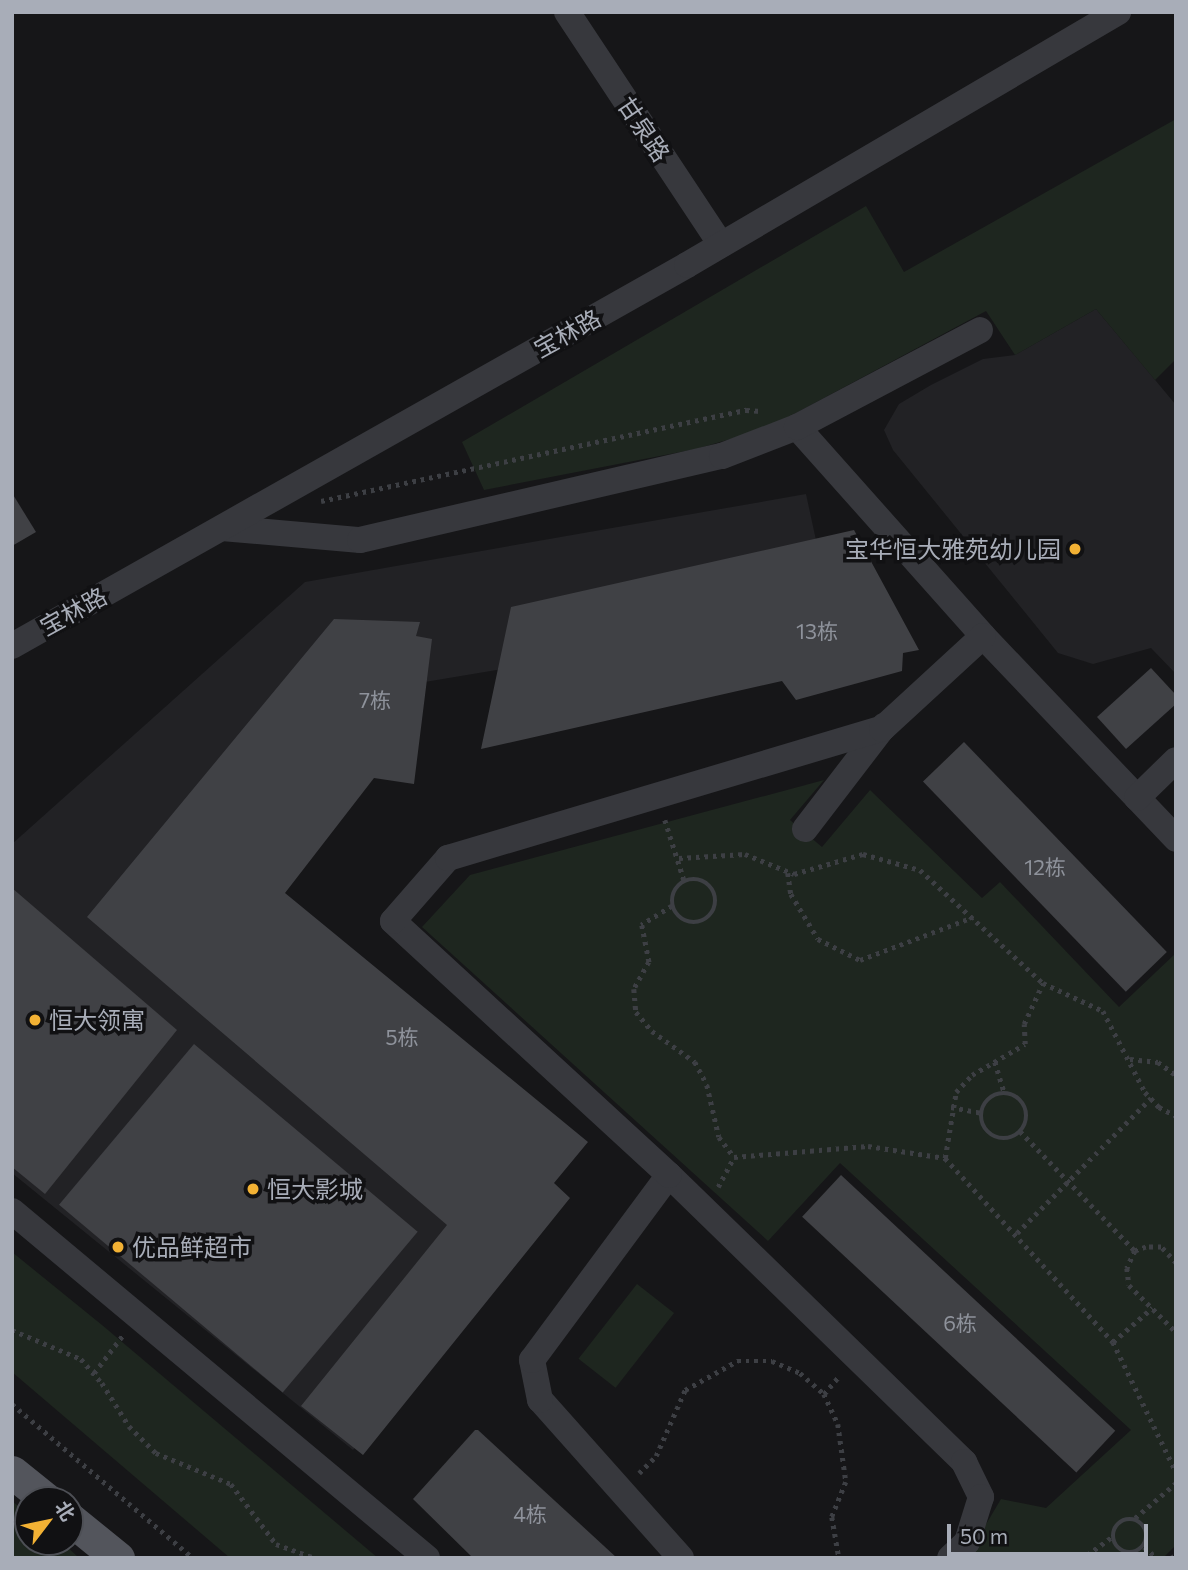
<!DOCTYPE html>
<html>
<head>
<meta charset="utf-8">
<style>
  body { margin:0 }
  #map { position:relative; width:1188px; height:1570px; overflow:hidden; background:#161618; font-family:Commissioner,"Noto Sans SC",sans-serif }
  div>[style] { position:absolute }
  [style*='--x'] { left:calc(var(--x)*1px); top:calc(var(--y)*1px); width:calc(var(--w)*1px); rotate:calc(var(--a)*1deg) }
  .built>* { inset:0; background:#222225 }
  .green>* { inset:0; background:#1e261f; transform-origin:0 0 }
  .building>* { inset:0; background:#404145; transform-origin:0 0 }
  .path>* { height:4.5px; margin-top:-2.25px; transform-origin:0; background:repeating-linear-gradient(90deg,#3d3f44 0 3.5px,transparent 0 8.5px) }
  .path>.ring { margin:-2.25px; padding:0; box-sizing:content-box; background:none; border:4.5px solid #3d3f44; border-radius:50% }
  .minor>* { height:26px; margin:-13px; padding:0 13px; transform-origin:13px; border-radius:13px; background:#37383d }
  .major>* { height:33px; margin:-16.5px; padding:0 16.5px; transform-origin:16.5px; border-radius:16.5px; background:#53555c }
  .dots>* { width:19px; height:19px; translate:-50% -50%; box-sizing:border-box; border:4px solid #111113; border-radius:50% }
  span { translate:-50% -50%; white-space:nowrap; text-align:center; line-height:1.15; -webkit-text-stroke:7px #111113; paint-order:stroke }
  .number-label { font-size:21px; color:#8e929b }
  .number-label span { -webkit-text-stroke-width:0 }
  .street-label { font-size:24px; color:#a8adb8 }
  .poi-label { font-size:24px; color:#a8adb8 }
  .right { translate:-100% -50%; text-align:right }
  .left { translate:0 -50%; text-align:left }
  .frame { position:absolute; inset:0; border:14px solid #a8adb8; pointer-events:none }
  .north { position:absolute; left:14px; top:1486px; width:70px; height:70px; box-sizing:border-box; background:#111113; border:2px solid #4d4f55; border-radius:50%; rotate:58deg; font-size:19px; font-weight:700; line-height:28px; text-align:center; color:#a8adb8 }
  .north::after { content:''; display:block; margin:auto; width:24px; height:32px; background:#f2b134; clip-path:polygon(50% 0,100% 100%,50% 72%,0 100%) }
  .scale { position:absolute; left:947px; top:1524px; width:201px; height:32px; box-sizing:border-box; border:4px solid #a8adb8; border-top:0; padding-left:9px; font-size:21px; line-height:24px; white-space:nowrap; color:#a8adb8; -webkit-text-stroke:5px #111113; paint-order:stroke }
</style>
</head>
<body>
<div id="map">
  <div class="built">
    <i style="clip-path:polygon(1096px 309px,1176px 405px,1176px 674px,1151px 648px,1093px 664px,1058px 653px,893px 450px,884px 430px,899px 404px,931px 385px,983px 359px,1015px 355px)"></i>
    <i style="clip-path:polygon(806px 494px,832px 614px,365px 692px,197px 895px,554px 1195px,353px 1450px,12px 1173px,12px 844px,305px 582px)"></i>
  </div>
  <div class="green">
    <i style="clip-path:polygon(1176px 119px,1176px 359px,1155px 380px,1096px 309px,1015px 355px,986px 311px,768px 428px,696px 449px,484px 490px,462px 442px,866px 206px,904px 272px)"></i>
    <i style="clip-path:polygon(824px 780px,790px 820px,822px 847px,870px 790px,982px 898px,1000px 882px,1119px 1007px,1176px 953px,1176px 1545px,1163px 1558px,966px 1558px,1001px 1499px,1046px 1508px,1131px 1430px,840px 1163px,768px 1241px,422px 927px,470px 875px)"></i>
    <i style="clip-path:polygon(12px 1252px,102px 1325px,378px 1558px,230px 1558px,12px 1372px)"></i>
    <i style="left:637px;top:1284px;width:47px;height:95px;rotate:38deg"></i>
    <i style="clip-path:polygon(12px 1501px,28px 1514px,28px 1542px,62px 1542px,79px 1558px,12px 1558px)"></i>
  </div>
  <div class="building">
    <i style="clip-path:polygon(12px 493px,36px 532px,12px 546px)"></i>
    <i style="clip-path:polygon(854px 530px,919px 650px,903px 653px,902px 671px,796px 700px,782px 681px,481px 749px,511px 607px)"></i>
    <i style="clip-path:polygon(334px 619px,420px 622px,416px 636px,432px 639px,414px 784px,374px 778px,285px 893px,588px 1142px,554px 1183px,570px 1198px,363px 1455px,301px 1406px,447px 1225px,87px 917px)"></i>
    <i style="clip-path:polygon(1151px 668px,1176px 695px,1176px 704px,1126px 749px,1097px 717px)"></i>
    <i style="left:964px;top:742px;width:292px;height:57px;rotate:46deg"></i>
    <i style="clip-path:polygon(12px 888px,177px 1030px,45px 1194px,12px 1167px)"></i>
    <i style="left:194px;top:1044px;width:292px;height:210px;rotate:40deg"></i>
    <i style="left:841px;top:1175px;width:375px;height:57px;rotate:43deg"></i>
    <i style="clip-path:polygon(475px 1430px,478px 1430px,617px 1558px,473px 1558px,413px 1499px)"></i>
  </div>
  <div class="path">
    <i style="--x:321;--y:501;--w:435;--a:-12.1"></i>
    <i style="--x:746;--y:410;--w:15;--a:4"></i>
    <i style="--x:665;--y:820;--w:63;--a:72.4"></i>
    <i style="--x:679;--y:858;--w:66;--a:-3.5"></i>
    <i style="--x:745;--y:854;--w:53;--a:22.2"></i>
    <i style="--x:794;--y:874;--w:72;--a:-16.2"></i>
    <i style="--x:863;--y:854;--w:59;--a:15.7"></i>
    <i style="--x:920;--y:870;--w:167;--a:42.6"></i>
    <i style="--x:1043;--y:983;--w:66;--a:25"></i>
    <i style="--x:1103;--y:1011;--w:91;--a:62.6"></i>
    <i style="--x:1145;--y:1092;--w:21;--a:47"></i>
    <i style="--x:1159;--y:1107;--w:19;--a:28"></i>
    <i style="--x:788;--y:873;--w:21;--a:82"></i>
    <i style="--x:791;--y:894;--w:52;--a:59"></i>
    <i style="--x:818;--y:939;--w:47;--a:26.6"></i>
    <i style="--x:860;--y:960;--w:121;--a:-20.8"></i>
    <i class="ring" style="left:672px;top:879px;width:39.5px;height:39.5px"></i>
    <i style="--x:672;--y:906;--w:36;--a:148"></i>
    <i style="--x:642;--y:925;--w:38;--a:79"></i>
    <i style="--x:649;--y:962;--w:31;--a:119"></i>
    <i style="--x:634;--y:989;--w:23;--a:85"></i>
    <i style="--x:636;--y:1012;--w:25;--a:50"></i>
    <i style="--x:652;--y:1031;--w:53;--a:35.8"></i>
    <i style="--x:695;--y:1062;--w:26;--a:62"></i>
    <i style="--x:707;--y:1085;--w:53;--a:77"></i>
    <i style="--x:719;--y:1137;--w:25;--a:53"></i>
    <i style="--x:1130;--y:1059;--w:28;--a:6"></i>
    <i style="--x:1158;--y:1062;--w:22;--a:36"></i>
    <i style="--x:995;--y:1062;--w:31;--a:73"></i>
    <i class="ring" style="left:981px;top:1093px;width:41.5px;height:41.5px"></i>
    <i style="--x:951;--y:1107;--w:31;--a:11"></i>
    <i style="--x:1020;--y:1131;--w:166;--a:46.2"></i>
    <i style="--x:945;--y:1158;--w:67;--a:-80.5"></i>
    <i style="--x:956;--y:1092;--w:23;--a:-47"></i>
    <i style="--x:972;--y:1075;--w:61;--a:-30.3"></i>
    <i style="--x:1025;--y:1044;--w:20;--a:-93"></i>
    <i style="--x:1024;--y:1024;--w:45;--a:-65.1"></i>
    <i style="--x:718;--y:1187;--w:34;--a:-62"></i>
    <i style="--x:734;--y:1157;--w:134;--a:-4.7"></i>
    <i style="--x:868;--y:1146;--w:78;--a:8.9"></i>
    <i style="--x:945;--y:1158;--w:249;--a:47.6"></i>
    <i style="--x:1113;--y:1342;--w:144;--a:64.1"></i>
    <i style="--x:1017;--y:1233;--w:190;--a:-45.2"></i>
    <i style="--x:1176;--y:1263;--w:22;--a:-133"></i>
    <i style="--x:1161;--y:1247;--w:15;--a:180"></i>
    <i style="--x:1146;--y:1247;--w:12;--a:160"></i>
    <i style="--x:1135;--y:1251;--w:19;--a:115"></i>
    <i style="--x:1127;--y:1268;--w:17;--a:83"></i>
    <i style="--x:1129;--y:1285;--w:66;--a:45"></i>
    <i style="--x:12;--y:1330;--w:75;--a:22.8"></i>
    <i style="--x:81;--y:1359;--w:32;--a:49"></i>
    <i style="--x:102;--y:1383;--w:51;--a:57.9"></i>
    <i style="--x:129;--y:1426;--w:38;--a:45"></i>
    <i style="--x:156;--y:1453;--w:81;--a:22.5"></i>
    <i style="--x:231;--y:1484;--w:75;--a:53.1"></i>
    <i style="--x:276;--y:1544;--w:41;--a:19.7"></i>
    <i style="--x:1113;--y:1342;--w:52;--a:-41.1"></i>
    <i style="--x:94;--y:1373;--w:48;--a:-52.7"></i>
    <i style="--x:824;--y:1394;--w:23;--a:-50"></i>
    <i style="--x:12;--y:1404;--w:238;--a:40.4"></i>
    <i style="--x:639;--y:1473;--w:24;--a:-45"></i>
    <i style="--x:656;--y:1456;--w:72;--a:-66.3"></i>
    <i style="--x:685;--y:1390;--w:60;--a:-29.1"></i>
    <i style="--x:737;--y:1361;--w:35;--a:0"></i>
    <i style="--x:772;--y:1361;--w:30;--a:23"></i>
    <i style="--x:800;--y:1373;--w:32;--a:41"></i>
    <i style="--x:824;--y:1394;--w:33;--a:65"></i>
    <i style="--x:838;--y:1424;--w:59;--a:82.1"></i>
    <i style="--x:846;--y:1482;--w:38;--a:112"></i>
    <i style="--x:832;--y:1517;--w:42;--a:80.3"></i>
    <i style="--x:1135;--y:1518;--w:54;--a:-40.5"></i>
    <i class="ring" style="left:1113px;top:1519px;width:29.5px;height:29.5px"></i>
    <i style="--x:1144;--y:1547;--w:17;--a:40"></i>
    <i style="--x:1074;--y:1558;--w:13;--a:-13"></i>
    <i style="--x:1087;--y:1555;--w:31;--a:-36"></i>
    <i style="--x:1171;--y:1558;--w:6;--a:-31"></i>
  </div>
  <div class="minor">
    <i style="--x:567;--y:12;--w:279;--a:56.5"></i>
    <i style="--x:797;--y:427;--w:280;--a:48.3"></i>
    <i style="--x:983;--y:636;--w:280;--a:46.4"></i>
    <i style="--x:222;--y:528;--w:139;--a:5"></i>
    <i style="--x:360;--y:540;--w:372;--a:-13.1"></i>
    <i style="--x:722;--y:456;--w:80;--a:-21.1"></i>
    <i style="--x:797;--y:427;--w:207;--a:-27.9"></i>
    <i style="--x:12;--y:646;--w:775;--a:-29.44"></i>
    <i style="--x:687;--y:265;--w:500;--a:-30.4"></i>
    <i style="--x:1137;--y:798;--w:54;--a:-44.3"></i>
    <i style="--x:805;--y:829;--w:130;--a:-52.5"></i>
    <i style="--x:669;--y:1175;--w:412;--a:44.2"></i>
    <i style="--x:964;--y:1462;--w:39;--a:64"></i>
    <i style="--x:981;--y:1497;--w:47;--a:107.3"></i>
    <i style="--x:967;--y:1542;--w:23;--a:137"></i>
    <i style="--x:12;--y:1211;--w:541;--a:39.9"></i>
    <i style="--x:681;--y:1558;--w:212;--a:-131.7"></i>
    <i style="--x:540;--y:1400;--w:41;--a:-101.3"></i>
    <i style="--x:532;--y:1360;--w:230;--a:-53.5"></i>
    <i style="--x:669;--y:1175;--w:375;--a:-137.4"></i>
    <i style="--x:393;--y:921;--w:84;--a:-48.9"></i>
    <i style="--x:448;--y:858;--w:453;--a:-16.6"></i>
    <i style="--x:882;--y:729;--w:137;--a:-42.6"></i>
  </div>
  <div class="major">
    <i style="--x:12;--y:1472;--w:45;--a:38.7"></i>
    <i style="--x:70;--y:1519;--w:62;--a:39.1"></i>
  </div>
  <div class="dots">
    <i style="left:1075px;top:549px;background:#f2b134"></i>
    <i style="left:35px;top:1020px;background:#f2b134"></i>
    <i style="left:253px;top:1189px;background:#f2b134"></i>
    <i style="left:118px;top:1247px;background:#f2b134"></i>
  </div>
  <div class="number-label">
    <span style="left:817px;top:631px">13栋</span>
    <span style="left:375px;top:700px">7栋</span>
    <span style="left:1045px;top:867px">12栋</span>
    <span style="left:402px;top:1037px">5栋</span>
    <span style="left:960px;top:1323px">6栋</span>
    <span style="left:530px;top:1514px">4栋</span>
  </div>
  <div class="street-label">
    <span style="left:644px;top:129px;rotate:56deg">甘泉路</span>
    <span style="left:567px;top:333px;rotate:-29deg">宝林路</span>
    <span style="left:73px;top:611px;rotate:-29deg">宝林路</span>
  </div>
  <div class="poi-label">
    <span class="right" style="left:1061px;top:549px">宝华恒大雅苑幼儿园</span>
    <span class="left" style="left:49px;top:1020px">恒大领寓</span>
    <span class="left" style="left:267px;top:1189px">恒大影城</span>
    <span class="left" style="left:132px;top:1247px">优品鲜超市</span>
  </div>
  <div class="frame"></div>
  <div class="north">北</div>
  <div class="scale">50 m</div>
</div>
</body>
</html>
